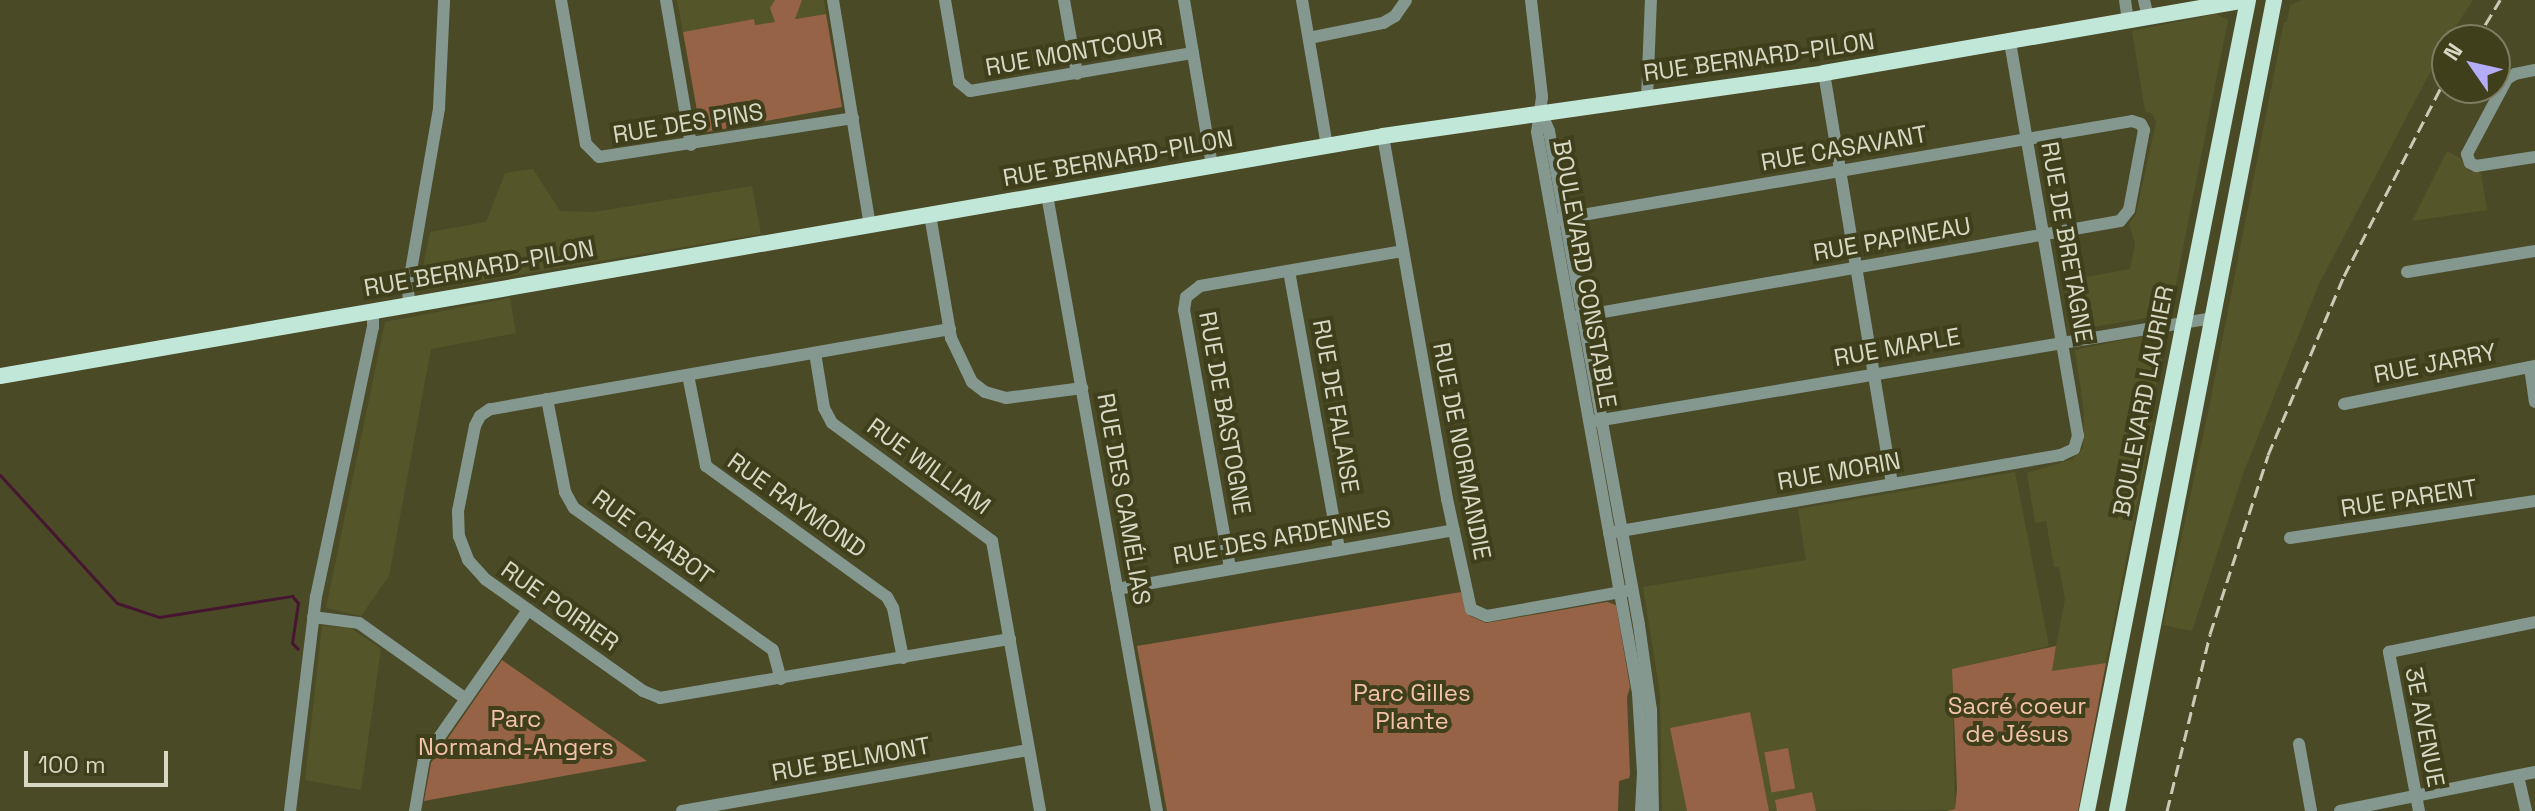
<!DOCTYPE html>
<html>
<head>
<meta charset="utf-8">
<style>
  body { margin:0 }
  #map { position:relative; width:2535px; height:811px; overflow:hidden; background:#4a4a27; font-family:"Space Grotesk",sans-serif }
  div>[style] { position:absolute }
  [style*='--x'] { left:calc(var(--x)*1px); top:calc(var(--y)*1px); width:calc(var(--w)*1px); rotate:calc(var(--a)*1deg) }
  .built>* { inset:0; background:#55552a }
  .green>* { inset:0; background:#966347; transform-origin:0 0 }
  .stream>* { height:3px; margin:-1.5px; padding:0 1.5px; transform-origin:1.5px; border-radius:1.5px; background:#461631 }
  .minor>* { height:12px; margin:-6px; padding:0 6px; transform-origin:6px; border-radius:6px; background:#859890 }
  .major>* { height:16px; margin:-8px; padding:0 8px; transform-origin:8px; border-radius:8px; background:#c1e7d8 }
  .rail>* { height:3px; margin-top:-1.5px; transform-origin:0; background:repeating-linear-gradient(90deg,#cacbb5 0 12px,transparent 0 18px) }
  span { translate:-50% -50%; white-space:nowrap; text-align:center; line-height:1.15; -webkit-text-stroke:8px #3f3f1c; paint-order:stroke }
  .street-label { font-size:24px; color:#d8d9c5 }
  .park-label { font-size:24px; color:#f4c2a9 }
  .north { position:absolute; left:2431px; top:24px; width:80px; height:80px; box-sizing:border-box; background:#3f3f1c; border:2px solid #7c7d60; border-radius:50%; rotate:304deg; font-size:22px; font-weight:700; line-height:32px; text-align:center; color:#d8d9c5 }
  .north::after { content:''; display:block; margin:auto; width:28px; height:36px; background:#b5acf9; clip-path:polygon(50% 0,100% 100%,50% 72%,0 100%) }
  .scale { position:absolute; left:24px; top:751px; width:144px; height:36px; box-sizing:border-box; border:4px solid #d8d9c5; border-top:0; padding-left:10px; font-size:24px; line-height:28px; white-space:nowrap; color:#d8d9c5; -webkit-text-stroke:6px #3f3f1c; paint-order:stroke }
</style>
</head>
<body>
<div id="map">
  <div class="built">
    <i style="clip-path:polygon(677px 0,824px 0,826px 14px,755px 25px,753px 19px,683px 32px)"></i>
    <i style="clip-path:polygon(2302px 0,2473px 0,2447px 40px,2319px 284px,2243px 474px,2192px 631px,2163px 625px,2211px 398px,2284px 22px,2287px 22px,2290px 5px)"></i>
    <i style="clip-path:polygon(2216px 14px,2228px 20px,2173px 299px,2169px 298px,2165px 315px,2074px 330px,2069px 327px,2064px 281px,2130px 269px,2135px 244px,2129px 224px,2136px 214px,2156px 122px,2152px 114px,2145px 111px,2132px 31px)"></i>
    <i style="clip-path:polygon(2447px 151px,2460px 158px,2469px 171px,2481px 173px,2487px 210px,2412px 221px)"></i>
    <i style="clip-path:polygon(533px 169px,560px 211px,594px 212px,752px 186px,761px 234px,422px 291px,420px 281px,430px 232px,486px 222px,505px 173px)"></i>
    <i style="clip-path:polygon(510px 298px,516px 333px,431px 349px,389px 576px,361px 616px,326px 608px,385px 322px)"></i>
    <i style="clip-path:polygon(2153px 334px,2166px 339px,2149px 421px,2153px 422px,2106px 663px,2051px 672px,2065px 599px,2059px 567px,2054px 567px,2046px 521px,2035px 523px,2027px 473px,2073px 459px,2083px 448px,2084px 412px,2075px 350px)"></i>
    <i style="clip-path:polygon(2015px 472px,2049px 646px,1952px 670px,1955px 810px,1662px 811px,1660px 694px,1643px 587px,1806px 560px,1798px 509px)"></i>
    <i style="clip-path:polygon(322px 626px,349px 627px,381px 649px,361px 790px,305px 780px)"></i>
  </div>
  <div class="green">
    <i style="clip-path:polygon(775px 0,802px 0,795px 19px,826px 14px,842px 107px,701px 133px,683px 32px,754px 19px,755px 25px,775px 22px,770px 8px)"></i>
    <i style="clip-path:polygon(1461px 592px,1468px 615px,1486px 623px,1607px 602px,1616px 605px,1630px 687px,1627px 697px,1630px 774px,1629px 778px,1619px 781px,1618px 811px,1167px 811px,1137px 646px)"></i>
    <i style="clip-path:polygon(2056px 646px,2052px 671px,2106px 663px,2078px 811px,1946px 811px,1955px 809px,1957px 789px,1952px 669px)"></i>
    <i style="clip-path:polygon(502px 660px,647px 761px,424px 801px,431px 763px)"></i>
    <i style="clip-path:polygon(1750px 712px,1769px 811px,1687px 811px,1670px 728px)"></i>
    <i style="left:1788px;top:748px;width:41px;height:24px;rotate:80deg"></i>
    <i style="clip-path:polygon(1812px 792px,1816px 811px,1777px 811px,1775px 800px)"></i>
  </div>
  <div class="stream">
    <i style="--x:0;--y:475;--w:173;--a:47.6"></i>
    <i style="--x:117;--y:603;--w:44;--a:18.4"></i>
    <i style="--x:159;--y:617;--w:135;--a:-9"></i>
    <i style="--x:292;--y:596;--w:9;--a:49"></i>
    <i style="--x:298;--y:603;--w:40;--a:98.5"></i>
    <i style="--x:292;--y:643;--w:8;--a:45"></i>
  </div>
  <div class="minor">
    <i style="--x:561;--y:0;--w:146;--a:80.2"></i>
    <i style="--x:586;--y:144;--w:18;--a:45"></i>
    <i style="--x:599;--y:157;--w:257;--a:-8.7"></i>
    <i style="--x:666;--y:0;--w:147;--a:80.2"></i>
    <i style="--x:833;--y:0;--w:228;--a:80.7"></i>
    <i style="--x:945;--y:0;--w:83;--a:80.3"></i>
    <i style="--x:959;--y:82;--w:14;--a:39"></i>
    <i style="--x:970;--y:91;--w:226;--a:-9.7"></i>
    <i style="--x:1064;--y:0;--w:75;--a:80"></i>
    <i style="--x:1184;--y:0;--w:168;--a:80.4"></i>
    <i style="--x:1302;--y:0;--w:148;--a:80.3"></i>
    <i style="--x:1531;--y:0;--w:98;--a:83.5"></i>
    <i style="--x:1542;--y:97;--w:35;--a:98"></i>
    <i style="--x:1537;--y:132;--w:570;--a:79.79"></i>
    <i style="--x:1638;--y:693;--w:80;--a:86.4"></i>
    <i style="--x:1643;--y:773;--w:38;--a:93"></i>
    <i style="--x:2125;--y:0;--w:21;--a:82"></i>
    <i style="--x:2144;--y:0;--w:18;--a:77"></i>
    <i style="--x:1309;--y:38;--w:76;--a:-11.5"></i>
    <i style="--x:1383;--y:23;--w:14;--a:-30"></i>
    <i style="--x:1395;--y:16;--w:19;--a:-55"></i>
    <i style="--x:2535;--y:70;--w:20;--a:169"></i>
    <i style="--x:2515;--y:74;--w:9;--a:148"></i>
    <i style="--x:2507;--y:79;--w:85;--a:118.1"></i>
    <i style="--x:2467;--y:154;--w:9;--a:72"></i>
    <i style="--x:2470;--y:163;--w:7;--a:27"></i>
    <i style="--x:2476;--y:166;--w:60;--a:-8.7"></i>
    <i style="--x:1824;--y:73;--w:417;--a:80.6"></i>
    <i style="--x:1647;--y:98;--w:98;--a:-87.7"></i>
    <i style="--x:1541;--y:112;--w:21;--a:67"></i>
    <i style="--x:1549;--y:131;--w:502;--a:79.67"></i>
    <i style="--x:1639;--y:625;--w:86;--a:82"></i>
    <i style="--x:1651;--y:710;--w:101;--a:88.9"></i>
    <i style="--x:1383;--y:136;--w:369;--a:80"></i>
    <i style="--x:1447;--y:499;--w:113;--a:77.7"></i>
    <i style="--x:1471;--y:609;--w:17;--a:24"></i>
    <i style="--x:1487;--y:616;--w:141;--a:-10.2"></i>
    <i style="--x:1047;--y:195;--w:626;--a:79.88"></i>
    <i style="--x:930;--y:215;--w:125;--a:80.3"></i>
    <i style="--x:951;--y:338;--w:49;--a:64.5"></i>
    <i style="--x:972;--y:382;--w:16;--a:38"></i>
    <i style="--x:985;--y:392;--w:22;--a:16"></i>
    <i style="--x:1006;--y:398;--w:77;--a:-7.5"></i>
    <i style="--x:1553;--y:220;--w:587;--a:-9.7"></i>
    <i style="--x:2132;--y:121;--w:9;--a:18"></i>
    <i style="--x:2141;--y:124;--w:7;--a:63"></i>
    <i style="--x:2144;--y:130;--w:81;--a:100.6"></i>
    <i style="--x:2129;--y:210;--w:14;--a:129"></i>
    <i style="--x:2120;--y:221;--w:558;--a:170"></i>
    <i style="--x:1289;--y:271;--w:283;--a:79.8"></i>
    <i style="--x:2407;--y:272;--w:130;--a:-9.3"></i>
    <i style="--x:409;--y:305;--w:17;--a:-93"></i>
    <i style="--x:408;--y:288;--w:183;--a:-80.2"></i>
    <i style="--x:439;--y:108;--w:108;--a:-87.3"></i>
    <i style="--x:950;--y:329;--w:467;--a:170.1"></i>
    <i style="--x:490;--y:409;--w:12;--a:145"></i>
    <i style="--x:480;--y:416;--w:11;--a:117"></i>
    <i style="--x:475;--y:426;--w:87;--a:101.3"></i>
    <i style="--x:458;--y:511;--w:25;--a:88"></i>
    <i style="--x:459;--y:536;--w:26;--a:69"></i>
    <i style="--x:468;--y:560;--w:25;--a:48"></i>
    <i style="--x:485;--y:579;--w:194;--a:35.3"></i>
    <i style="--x:643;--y:691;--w:18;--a:22"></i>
    <i style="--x:660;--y:698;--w:355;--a:-9.6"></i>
    <i style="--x:815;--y:353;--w:56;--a:80.7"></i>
    <i style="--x:824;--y:408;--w:17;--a:62"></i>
    <i style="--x:832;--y:423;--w:199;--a:36.4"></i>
    <i style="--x:992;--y:541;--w:274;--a:79.9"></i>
    <i style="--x:2530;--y:367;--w:35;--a:82"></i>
    <i style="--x:688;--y:375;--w:93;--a:78.8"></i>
    <i style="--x:706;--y:466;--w:223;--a:35.9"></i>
    <i style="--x:887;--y:597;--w:13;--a:61"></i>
    <i style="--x:893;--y:608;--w:51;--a:78.7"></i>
    <i style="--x:547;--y:399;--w:95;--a:79"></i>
    <i style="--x:565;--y:492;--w:18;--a:61"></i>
    <i style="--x:574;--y:508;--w:244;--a:35.5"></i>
    <i style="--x:773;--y:650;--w:30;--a:75"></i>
    <i style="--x:2344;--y:404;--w:195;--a:-11.3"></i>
    <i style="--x:1596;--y:421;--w:626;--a:-9.48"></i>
    <i style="--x:1609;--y:533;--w:459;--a:-9.8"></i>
    <i style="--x:2061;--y:455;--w:14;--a:-25"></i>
    <i style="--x:2074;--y:449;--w:14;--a:-73"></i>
    <i style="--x:2078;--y:436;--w:400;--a:-99.8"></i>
    <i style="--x:2290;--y:538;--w:248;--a:-8.6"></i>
    <i style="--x:1230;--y:568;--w:262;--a:-100.1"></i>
    <i style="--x:1184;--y:310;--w:13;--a:-81"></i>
    <i style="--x:1186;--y:297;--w:18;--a:-38"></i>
    <i style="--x:1200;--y:286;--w:205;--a:-9.8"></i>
    <i style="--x:1117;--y:589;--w:342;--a:-9.9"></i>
    <i style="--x:313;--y:617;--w:46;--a:7.4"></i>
    <i style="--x:359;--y:623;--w:131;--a:35.4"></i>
    <i style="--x:2299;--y:744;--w:68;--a:79.8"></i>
    <i style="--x:2518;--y:776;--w:36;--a:77"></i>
    <i style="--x:290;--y:811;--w:216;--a:-83.1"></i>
    <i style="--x:316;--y:597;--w:276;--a:-78.1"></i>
    <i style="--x:373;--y:327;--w:15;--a:-90"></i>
    <i style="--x:415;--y:811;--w:53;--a:-80.2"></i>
    <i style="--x:424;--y:759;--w:182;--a:-55.1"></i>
    <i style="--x:682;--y:811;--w:352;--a:-10"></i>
    <i style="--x:2340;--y:811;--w:199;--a:-11.3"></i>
    <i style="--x:2419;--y:811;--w:162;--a:-100.7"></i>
    <i style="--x:2389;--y:652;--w:149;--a:-11.6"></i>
  </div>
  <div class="major">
    <i style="--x:0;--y:376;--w:1404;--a:-9.84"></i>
    <i style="--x:1383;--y:136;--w:445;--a:-8.1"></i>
    <i style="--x:1824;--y:73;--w:428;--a:-9.8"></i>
    <i style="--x:2087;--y:811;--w:827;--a:-78.77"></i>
    <i style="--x:2117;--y:811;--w:826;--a:-79.04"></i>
  </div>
  <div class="rail">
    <i style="--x:2476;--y:40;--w:47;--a:-59"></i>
    <i style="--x:2167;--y:811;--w:182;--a:-76.3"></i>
    <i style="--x:2210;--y:634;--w:188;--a:-72"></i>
    <i style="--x:2268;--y:455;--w:194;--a:-67"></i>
    <i style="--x:2344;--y:276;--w:225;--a:-62.8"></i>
  </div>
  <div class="street-label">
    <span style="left:1074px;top:52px;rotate:-10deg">RUE MONTCOUR</span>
    <span style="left:1759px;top:57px;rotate:-8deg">RUE BERNARD-PILON</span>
    <span style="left:688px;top:123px;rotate:-9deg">RUE DES PINS</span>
    <span style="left:1844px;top:148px;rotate:-10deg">RUE CASAVANT</span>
    <span style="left:1118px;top:158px;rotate:-10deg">RUE BERNARD-PILON</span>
    <span style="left:1892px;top:239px;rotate:-10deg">RUE PAPINEAU</span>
    <span style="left:2067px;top:242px;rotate:80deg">RUE DE BRETAGNE</span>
    <span style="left:479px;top:268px;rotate:-10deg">RUE BERNARD-PILON</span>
    <span style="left:1585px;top:274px;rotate:80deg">BOULEVARD CONSTABLE</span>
    <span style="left:1897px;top:347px;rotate:-10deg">RUE MAPLE</span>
    <span style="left:2435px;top:363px;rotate:-11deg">RUE JARRY</span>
    <span style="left:2143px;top:401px;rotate:-79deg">BOULEVARD LAURIER</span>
    <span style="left:1336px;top:406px;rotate:80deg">RUE DE FALAISE</span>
    <span style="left:1225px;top:413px;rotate:80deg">RUE DE BASTOGNE</span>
    <span style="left:1462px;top:451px;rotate:79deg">RUE DE NORMANDIE</span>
    <span style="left:929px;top:466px;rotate:36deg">RUE WILLIAM</span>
    <span style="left:1839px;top:471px;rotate:-10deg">RUE MORIN</span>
    <span style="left:2409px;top:498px;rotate:-9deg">RUE PARENT</span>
    <span style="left:1124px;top:499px;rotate:80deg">RUE DES CAMÉLIAS</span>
    <span style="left:797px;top:505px;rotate:35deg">RUE RAYMOND</span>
    <span style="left:653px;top:537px;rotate:36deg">RUE CHABOT</span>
    <span style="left:1282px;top:537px;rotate:-10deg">RUE DES ARDENNES</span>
    <span style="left:560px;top:606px;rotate:35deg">RUE POIRIER</span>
    <span style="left:2425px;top:727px;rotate:79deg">3E AVENUE</span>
    <span style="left:851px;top:759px;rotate:-10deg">RUE BELMONT</span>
  </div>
  <div class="park-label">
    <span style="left:1412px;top:707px">Parc Gilles<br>Plante</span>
    <span style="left:2017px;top:720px">Sacré coeur<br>de Jésus</span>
    <span style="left:516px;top:733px">Parc<br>Normand-Angers</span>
  </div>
  <div class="north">N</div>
  <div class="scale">100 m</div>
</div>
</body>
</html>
